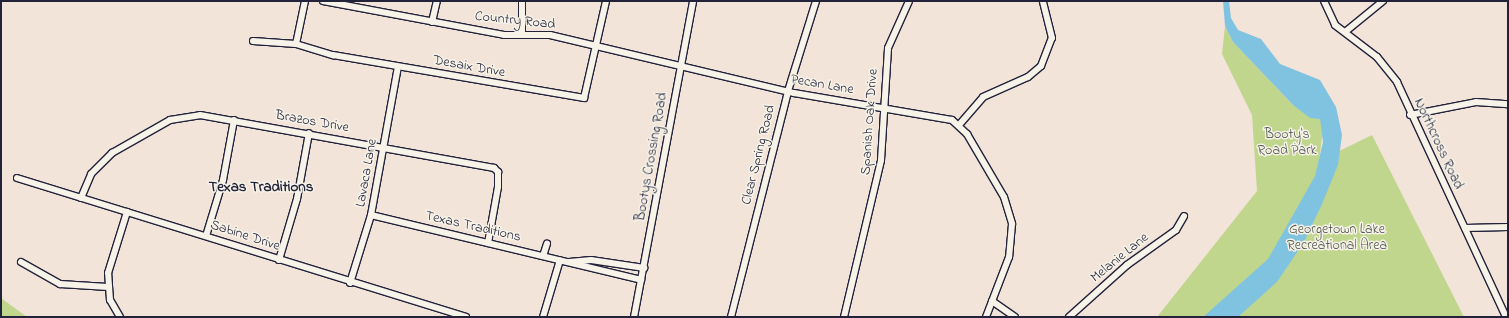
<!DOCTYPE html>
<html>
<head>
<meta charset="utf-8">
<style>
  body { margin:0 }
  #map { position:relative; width:1509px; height:318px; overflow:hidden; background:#f3e4d9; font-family:"Indie Flower",sans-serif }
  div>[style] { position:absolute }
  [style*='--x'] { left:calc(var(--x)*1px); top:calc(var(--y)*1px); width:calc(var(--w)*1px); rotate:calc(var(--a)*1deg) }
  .green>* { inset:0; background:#c0d68c }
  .water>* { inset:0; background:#80c3e1 }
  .roads { filter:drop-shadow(1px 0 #22223b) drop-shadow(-1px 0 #22223b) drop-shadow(0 1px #22223b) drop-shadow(0 -1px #22223b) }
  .minor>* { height:6px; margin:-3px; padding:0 3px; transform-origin:3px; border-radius:3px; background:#f7f3e8 }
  span { translate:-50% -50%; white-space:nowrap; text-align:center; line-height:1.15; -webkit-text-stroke:3px #f7f3e8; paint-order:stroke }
  .street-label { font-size:14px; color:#22223b }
  .park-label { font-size:14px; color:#515853 }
  .neighbourhood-label { font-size:15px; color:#22223b; font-weight:700 }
  .frame { position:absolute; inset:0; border:2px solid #22223b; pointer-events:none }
</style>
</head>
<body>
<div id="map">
  <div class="green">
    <i style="clip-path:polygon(1225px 26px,1233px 42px,1293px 105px,1320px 118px,1323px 129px,1319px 161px,1372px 135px,1464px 317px,1157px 317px,1257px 191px,1252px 115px,1222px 54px)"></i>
    <i style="clip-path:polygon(1px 298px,27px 317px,1px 317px)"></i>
  </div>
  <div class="water">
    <i style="clip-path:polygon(1223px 1px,1229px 1px,1231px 18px,1238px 30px,1261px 39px,1280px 64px,1320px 80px,1336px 107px,1342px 135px,1338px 165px,1322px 204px,1304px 242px,1277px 282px,1238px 317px,1203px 317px,1268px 259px,1315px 176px,1323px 142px,1320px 119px,1310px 118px,1293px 105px,1233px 42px,1225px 26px)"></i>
  </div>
  <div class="roads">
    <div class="minor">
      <i style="--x:323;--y:1;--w:184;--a:10.6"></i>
      <i style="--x:504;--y:35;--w:46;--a:0"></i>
      <i style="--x:550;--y:35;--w:251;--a:13.4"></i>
      <i style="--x:794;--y:93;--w:160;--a:9.7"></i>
      <i style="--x:952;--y:120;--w:21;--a:43"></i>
      <i style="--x:967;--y:134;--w:73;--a:59.6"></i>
      <i style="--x:1004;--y:197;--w:28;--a:73"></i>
      <i style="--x:1012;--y:224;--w:33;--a:95"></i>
      <i style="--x:1009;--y:257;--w:64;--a:111"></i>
      <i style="--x:1324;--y:1;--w:26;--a:65"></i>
      <i style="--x:1335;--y:25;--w:53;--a:37.3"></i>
      <i style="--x:1377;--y:57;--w:32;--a:51"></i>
      <i style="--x:1397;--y:82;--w:259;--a:65.1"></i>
      <i style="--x:432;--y:22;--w:22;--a:-77"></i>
      <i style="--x:1345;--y:32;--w:49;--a:-39.2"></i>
      <i style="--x:522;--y:35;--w:34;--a:-90"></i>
      <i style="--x:253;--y:41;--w:43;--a:4"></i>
      <i style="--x:296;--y:44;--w:39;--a:17"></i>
      <i style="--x:333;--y:55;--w:255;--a:9.7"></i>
      <i style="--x:584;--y:98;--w:99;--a:-77.2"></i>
      <i style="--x:296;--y:44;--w:44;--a:-78.2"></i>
      <i style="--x:1410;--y:115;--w:67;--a:-11.1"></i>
      <i style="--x:1476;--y:102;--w:32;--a:4"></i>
      <i style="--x:959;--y:125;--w:37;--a:-49"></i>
      <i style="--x:983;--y:97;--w:49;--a:-24"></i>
      <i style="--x:1028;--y:77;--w:17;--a:-40"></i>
      <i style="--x:1041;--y:66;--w:30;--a:-69"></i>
      <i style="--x:1052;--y:38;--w:38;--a:-104"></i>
      <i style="--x:17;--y:178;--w:470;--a:17.2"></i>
      <i style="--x:81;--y:198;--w:26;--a:-67"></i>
      <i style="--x:91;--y:174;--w:30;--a:-45"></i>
      <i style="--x:112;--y:153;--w:67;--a:-29.6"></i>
      <i style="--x:170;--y:120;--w:30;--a:-9"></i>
      <i style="--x:200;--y:115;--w:299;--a:10.2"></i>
      <i style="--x:494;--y:168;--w:6;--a:45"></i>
      <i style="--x:498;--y:172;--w:15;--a:90"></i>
      <i style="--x:498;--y:187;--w:57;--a:100.1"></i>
      <i style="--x:371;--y:215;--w:278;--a:13.5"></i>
      <i style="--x:1465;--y:228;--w:43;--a:-1.3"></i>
      <i style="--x:206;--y:236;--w:59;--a:-73.1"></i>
      <i style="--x:223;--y:180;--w:61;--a:-79.6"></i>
      <i style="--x:543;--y:256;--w:13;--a:-72"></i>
      <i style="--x:279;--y:260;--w:64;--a:-73.6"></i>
      <i style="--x:297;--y:199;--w:67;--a:-79.7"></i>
      <i style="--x:21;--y:262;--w:45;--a:29.4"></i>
      <i style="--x:60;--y:284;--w:48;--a:3.6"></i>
      <i style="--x:569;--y:262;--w:22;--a:-5"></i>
      <i style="--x:591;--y:260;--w:54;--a:8.6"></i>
      <i style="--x:350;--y:283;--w:71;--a:-72.8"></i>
      <i style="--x:371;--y:215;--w:150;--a:-79.7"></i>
      <i style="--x:992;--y:301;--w:28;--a:35"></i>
      <i style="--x:120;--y:317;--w:20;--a:-120"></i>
      <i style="--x:110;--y:300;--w:27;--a:-94"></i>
      <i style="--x:108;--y:273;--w:64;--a:-72.7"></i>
      <i style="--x:543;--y:317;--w:59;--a:-73.4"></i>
      <i style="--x:634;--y:317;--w:321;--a:-79.4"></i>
      <i style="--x:731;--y:317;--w:233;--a:-75.8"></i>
      <i style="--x:788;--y:91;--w:94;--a:-72.7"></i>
      <i style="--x:844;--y:317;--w:161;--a:-76.7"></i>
      <i style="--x:881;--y:160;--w:112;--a:-86.4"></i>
      <i style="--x:888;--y:48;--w:51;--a:-65.9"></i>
      <i style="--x:1069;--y:317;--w:78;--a:-41.9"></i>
      <i style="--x:1127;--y:265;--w:60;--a:-35.5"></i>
      <i style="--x:1176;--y:230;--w:16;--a:-60"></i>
    </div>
  </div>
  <div class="street-label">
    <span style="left:515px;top:21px;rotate:6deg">Country Road</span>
    <span style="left:469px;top:67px;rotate:10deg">Desaix Drive</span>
    <span style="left:822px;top:85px;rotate:10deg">Pecan Lane</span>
    <span style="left:312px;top:122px;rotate:10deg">Brazos Drive</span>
    <span style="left:870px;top:122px;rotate:-86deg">Spanish Oak Drive</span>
    <span style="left:1438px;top:144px;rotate:65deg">Northcross Road</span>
    <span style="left:759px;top:155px;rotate:-76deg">Clear Spring Road</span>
    <span style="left:652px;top:157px;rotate:-80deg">Bootys Crossing Road</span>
    <span style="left:367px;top:173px;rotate:-80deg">Lavaca Lane</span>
    <span style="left:473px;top:227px;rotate:13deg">Texas Traditions</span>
    <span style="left:245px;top:236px;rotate:18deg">Sabine Drive</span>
    <span style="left:1120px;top:258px;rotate:-39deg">Melanie Lane</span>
  </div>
  <div class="park-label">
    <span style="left:1287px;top:143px">Booty's<br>Road Park</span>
    <span style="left:1337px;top:238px">Georgetown Lake<br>Recreational Area</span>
  </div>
  <div class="neighbourhood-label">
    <span style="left:261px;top:188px">Texas Traditions</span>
  </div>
  <div class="frame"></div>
</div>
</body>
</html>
